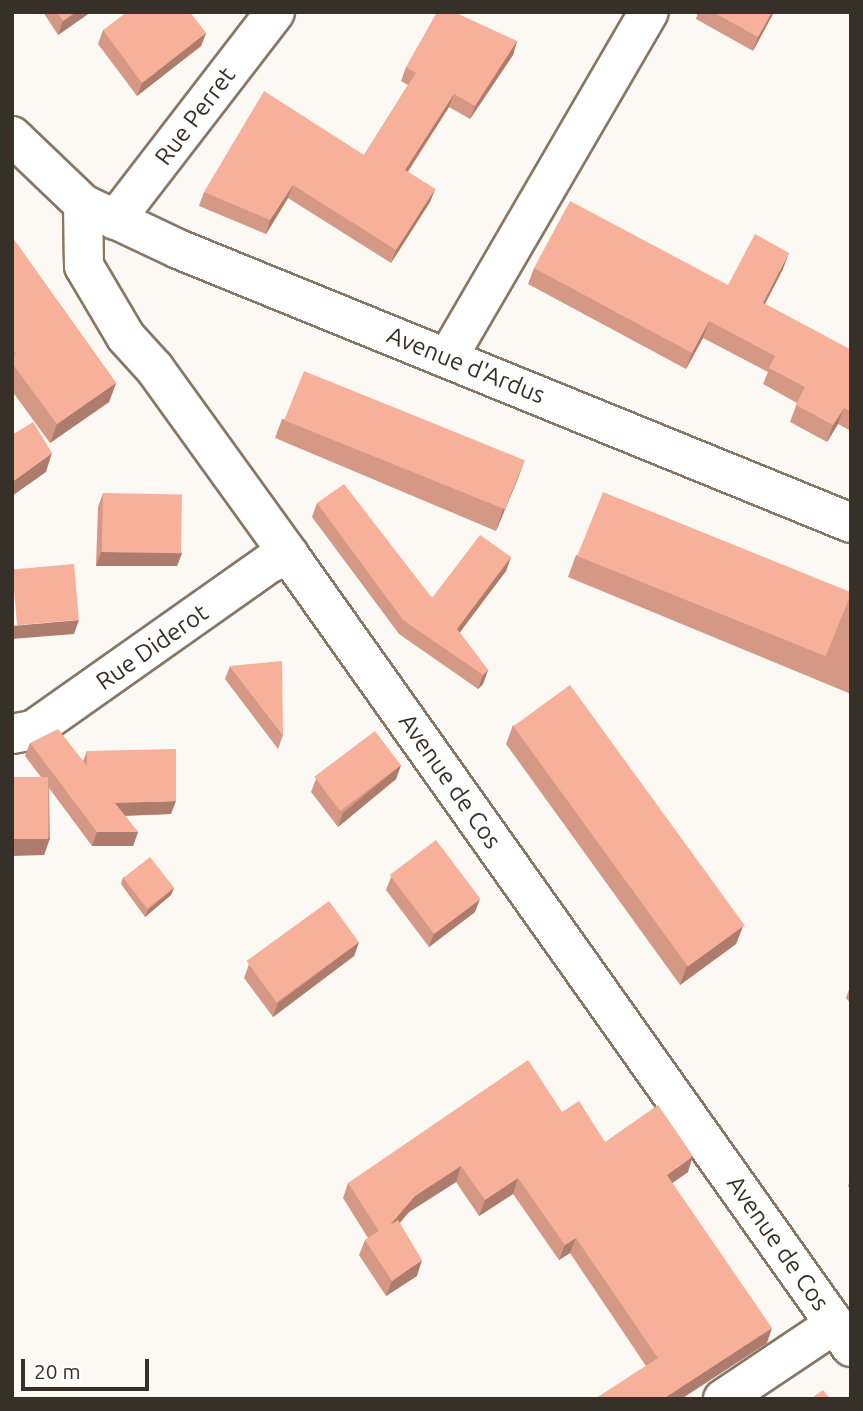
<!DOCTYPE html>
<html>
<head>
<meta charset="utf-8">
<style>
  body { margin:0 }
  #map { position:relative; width:863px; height:1411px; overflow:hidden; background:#fcf9f5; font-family:Ubuntu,sans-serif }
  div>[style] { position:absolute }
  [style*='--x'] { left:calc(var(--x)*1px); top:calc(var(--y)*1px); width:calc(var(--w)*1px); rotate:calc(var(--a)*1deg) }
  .roads { filter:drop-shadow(2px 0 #867865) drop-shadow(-2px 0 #867865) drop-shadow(0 2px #867865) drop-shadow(0 -2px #867865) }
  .street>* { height:38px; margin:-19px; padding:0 19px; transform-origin:19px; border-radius:19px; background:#fff }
  .secondary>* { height:38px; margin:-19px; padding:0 19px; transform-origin:19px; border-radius:19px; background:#fff }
  .wall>* { inset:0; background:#d49884 }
  .shaded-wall>* { inset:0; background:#ad7c6c }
  .building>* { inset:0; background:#f7b19a; transform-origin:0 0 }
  span { translate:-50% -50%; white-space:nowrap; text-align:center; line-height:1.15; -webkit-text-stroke:6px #fff; paint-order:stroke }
  .street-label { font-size:24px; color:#363028 }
  .frame { position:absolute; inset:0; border:14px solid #363028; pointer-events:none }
  .scale { position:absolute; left:21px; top:1359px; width:128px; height:32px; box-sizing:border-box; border:4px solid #363028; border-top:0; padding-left:9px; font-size:21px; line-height:24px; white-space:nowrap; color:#363028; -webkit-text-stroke:5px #fff; paint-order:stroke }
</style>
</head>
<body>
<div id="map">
  <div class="roads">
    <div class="street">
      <i style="--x:115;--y:220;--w:262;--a:-52.4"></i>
      <i style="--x:448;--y:357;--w:399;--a:-59.8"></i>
      <i style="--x:12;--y:734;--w:21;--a:-11"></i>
      <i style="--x:33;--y:730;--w:290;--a:-35.2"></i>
      <i style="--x:270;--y:563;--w:21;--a:-23"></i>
      <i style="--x:723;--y:1399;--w:135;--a:-33.8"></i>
    </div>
    <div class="secondary">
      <i style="--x:12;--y:136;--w:98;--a:43.8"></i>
      <i style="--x:83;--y:204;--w:105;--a:25.3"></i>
      <i style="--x:178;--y:249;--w:727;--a:22.15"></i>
      <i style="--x:83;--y:204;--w:62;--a:89.1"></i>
      <i style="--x:84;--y:266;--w:82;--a:59.4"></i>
      <i style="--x:126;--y:337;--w:43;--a:47.8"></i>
      <i style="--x:155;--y:369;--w:229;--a:54.2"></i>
      <i style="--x:289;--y:555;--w:971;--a:54.64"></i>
    </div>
  </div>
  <div class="wall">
    <i style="clip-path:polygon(43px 12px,91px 12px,58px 35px)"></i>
    <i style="clip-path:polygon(698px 12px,774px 12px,753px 51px,696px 19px)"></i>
    <i style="clip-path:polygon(103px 30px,206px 33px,201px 46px,137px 96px,98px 44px)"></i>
    <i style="clip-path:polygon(517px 41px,513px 55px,470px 119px,449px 107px,408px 172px,435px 189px,430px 202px,391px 263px,288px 198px,266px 234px,199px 206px,204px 192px,364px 155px,408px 85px,401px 81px,406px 67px)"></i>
    <i style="clip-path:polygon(12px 237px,116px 383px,109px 402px,50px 443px,12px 391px)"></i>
    <i style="clip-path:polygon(534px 268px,728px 285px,783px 269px,765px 304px,851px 350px,851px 431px,838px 424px,827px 442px,790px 422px,797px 403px,763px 384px,768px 372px,703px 338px,686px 369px,528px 284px)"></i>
    <i style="clip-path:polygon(282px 419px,524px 462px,496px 531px,275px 438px)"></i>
    <i style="clip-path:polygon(103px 493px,182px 553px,177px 566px,96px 566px,98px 507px)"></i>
    <i style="clip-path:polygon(317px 503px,432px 598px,511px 557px,506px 571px,459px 632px,488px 670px,483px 684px,478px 689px,399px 634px,312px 517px)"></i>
    <i style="clip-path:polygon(576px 555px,851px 593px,851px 694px,568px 577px)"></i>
    <i style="clip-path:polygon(230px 666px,283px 735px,278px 749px,225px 679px)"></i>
    <i style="clip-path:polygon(513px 725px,743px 926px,736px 944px,680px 985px,506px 744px)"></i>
    <i style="clip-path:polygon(30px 743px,83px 761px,87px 751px,171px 814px,125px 816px,138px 832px,133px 846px,92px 846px,49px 788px,50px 838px,44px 855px,41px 777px,25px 756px)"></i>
    <i style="clip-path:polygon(401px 765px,396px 779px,338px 827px,311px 792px,316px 779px)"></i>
    <i style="clip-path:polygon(123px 877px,174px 888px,171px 895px,145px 917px,121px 884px)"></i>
    <i style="clip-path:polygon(391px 877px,475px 912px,429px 947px,386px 890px)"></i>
    <i style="clip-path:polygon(359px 942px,354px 956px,273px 1017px,244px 978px,249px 964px)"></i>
    <i style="clip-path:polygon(851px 984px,851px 1004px,846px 998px)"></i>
    <i style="clip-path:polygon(562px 1112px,605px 1142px,688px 1172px,672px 1183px,767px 1343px,681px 1399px,595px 1399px,646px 1366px,570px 1253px,559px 1260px,513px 1194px,479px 1216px,456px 1182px,409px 1212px,400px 1223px,417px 1276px,386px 1296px,359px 1255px,365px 1240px,368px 1238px,343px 1198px,348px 1183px)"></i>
    <i style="clip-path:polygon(851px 1178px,851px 1190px,848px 1186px)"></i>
  </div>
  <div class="shaded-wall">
    <i style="clip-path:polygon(76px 12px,91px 12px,58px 35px,63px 21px)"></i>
    <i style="clip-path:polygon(772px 12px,774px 12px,753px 51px,758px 37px)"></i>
    <i style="clip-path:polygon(206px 33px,201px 46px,137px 96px,142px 83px)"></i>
    <i style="clip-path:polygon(517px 41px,513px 55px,470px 119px,475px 106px)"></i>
    <i style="clip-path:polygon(454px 94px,449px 107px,400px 183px,405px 170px)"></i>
    <i style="clip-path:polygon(293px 185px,288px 198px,266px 234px,270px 220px)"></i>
    <i style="clip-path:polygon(435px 189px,430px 202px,391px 263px,396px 250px)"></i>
    <i style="clip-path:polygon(789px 253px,783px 269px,757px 319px,763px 303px)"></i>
    <i style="clip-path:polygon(709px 321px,703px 338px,686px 369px,692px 353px)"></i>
    <i style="clip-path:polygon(116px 383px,109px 402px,50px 443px,57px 424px)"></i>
    <i style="clip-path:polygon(844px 408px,838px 424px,827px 442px,833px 425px)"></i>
    <i style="clip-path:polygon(52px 453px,46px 472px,12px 496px,12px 482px)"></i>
    <i style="clip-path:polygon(524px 462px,517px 481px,496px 531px,502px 512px)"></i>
    <i style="clip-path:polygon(101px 552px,182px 553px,177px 566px,96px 566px)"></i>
    <i style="clip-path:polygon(511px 557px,506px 571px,452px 643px,457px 629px)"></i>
    <i style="clip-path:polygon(79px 620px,74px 634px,12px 639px,12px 626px)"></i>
    <i style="clip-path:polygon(488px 670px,483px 684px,478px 689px,483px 675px)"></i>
    <i style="clip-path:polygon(401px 765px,396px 779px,338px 827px,343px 813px)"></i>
    <i style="clip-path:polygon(176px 801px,171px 814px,110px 816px,115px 803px)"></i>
    <i style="clip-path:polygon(97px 832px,138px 832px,133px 846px,92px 846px)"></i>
    <i style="clip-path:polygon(50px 838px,44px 855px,12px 856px,12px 839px)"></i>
    <i style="clip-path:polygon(174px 888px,171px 895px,145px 917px,148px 910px)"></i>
    <i style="clip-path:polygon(480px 899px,475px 912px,429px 947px,434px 933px)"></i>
    <i style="clip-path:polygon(743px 926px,736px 944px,680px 985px,687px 966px)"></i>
    <i style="clip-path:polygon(359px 942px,354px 956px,273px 1017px,278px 1003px)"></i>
    <i style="clip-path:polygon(693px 1156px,688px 1172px,661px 1191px,667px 1175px)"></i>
    <i style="clip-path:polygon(461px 1166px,456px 1182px,409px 1212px,384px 1240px,390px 1225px,415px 1196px)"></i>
    <i style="clip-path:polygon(518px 1178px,513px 1194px,479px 1216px,485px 1200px)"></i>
    <i style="clip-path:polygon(576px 1238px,570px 1253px,559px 1260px,565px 1245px)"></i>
    <i style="clip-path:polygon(422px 1260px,417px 1276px,386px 1296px,392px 1281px)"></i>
    <i style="clip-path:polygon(772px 1328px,767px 1343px,681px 1399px,663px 1399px)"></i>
  </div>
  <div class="building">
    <i style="clip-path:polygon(57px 12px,76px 12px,63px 21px)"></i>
    <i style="clip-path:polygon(127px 12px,190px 12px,206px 33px,142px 83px,103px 30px)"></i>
    <i style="clip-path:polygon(437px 12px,454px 12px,517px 41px,475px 106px,454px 94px,405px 170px,435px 189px,396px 250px,293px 185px,270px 220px,204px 192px,264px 91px,364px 155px,416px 73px,406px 67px)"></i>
    <i style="clip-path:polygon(713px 12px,772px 12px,758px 37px)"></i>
    <i style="clip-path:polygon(570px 201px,728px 285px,755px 234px,789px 253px,763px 303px,851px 350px,851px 411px,844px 408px,833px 425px,796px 405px,805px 387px,769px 368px,775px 356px,709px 321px,692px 353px,534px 268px)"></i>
    <i style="clip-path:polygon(12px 237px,116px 383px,57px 424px,12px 363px,12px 356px,16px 354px,12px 349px)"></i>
    <i style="left:304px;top:371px;width:238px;height:53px;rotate:22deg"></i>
    <i style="clip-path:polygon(33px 422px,52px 453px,12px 482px,12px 435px)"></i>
    <i style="clip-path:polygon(344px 484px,432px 598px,480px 535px,511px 557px,457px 629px,488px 670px,483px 675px,403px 620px,317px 503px)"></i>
    <i style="left:603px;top:492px;width:268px;height:69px;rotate:22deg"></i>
    <i style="left:103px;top:493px;width:79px;height:59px;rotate:1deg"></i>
    <i style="left:74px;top:564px;width:56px;height:62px;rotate:85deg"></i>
    <i style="clip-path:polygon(282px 661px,283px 735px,230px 666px)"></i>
    <i style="left:570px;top:685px;width:297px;height:70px;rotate:54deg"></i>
    <i style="clip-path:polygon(58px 729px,87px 766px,87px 751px,176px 749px,176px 801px,115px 803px,138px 832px,97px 832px,30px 743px)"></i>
    <i style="left:375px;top:731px;width:43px;height:76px;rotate:53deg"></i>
    <i style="left:12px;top:777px;width:36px;height:62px"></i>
    <i style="left:436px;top:840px;width:74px;height:58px;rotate:53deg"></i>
    <i style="left:150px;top:857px;width:39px;height:34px;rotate:52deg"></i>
    <i style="left:329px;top:901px;width:51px;height:102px;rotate:54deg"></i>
    <i style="clip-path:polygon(528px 1060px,562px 1112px,579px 1101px,605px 1142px,658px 1105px,693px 1156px,667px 1175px,772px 1328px,663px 1399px,595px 1399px,658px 1358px,576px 1238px,565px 1245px,518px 1178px,485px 1200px,461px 1166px,415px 1196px,390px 1225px,398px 1220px,422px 1260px,392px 1281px,365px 1240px,379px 1231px,348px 1183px)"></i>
    <i style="clip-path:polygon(823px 1390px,830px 1399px,810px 1399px)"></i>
  </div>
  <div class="street-label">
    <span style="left:195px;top:116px;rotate:-53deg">Rue Perret</span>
    <span style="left:466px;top:365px;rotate:22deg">Avenue d'Ardus</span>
    <span style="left:152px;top:647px;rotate:-35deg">Rue Diderot</span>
    <span style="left:450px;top:781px;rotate:55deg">Avenue de Cos</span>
    <span style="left:778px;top:1243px;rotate:55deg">Avenue de Cos</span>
  </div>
  <div class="frame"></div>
  <div class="scale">20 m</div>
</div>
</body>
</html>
